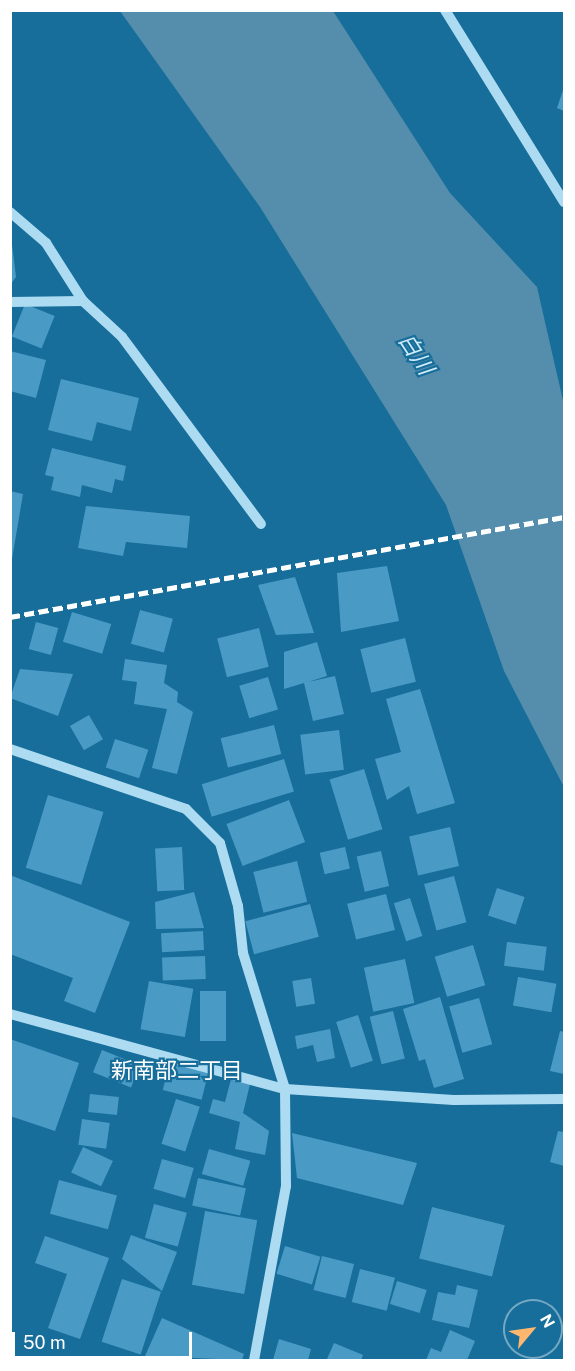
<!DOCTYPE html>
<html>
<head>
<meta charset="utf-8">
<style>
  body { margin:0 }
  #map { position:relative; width:575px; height:1371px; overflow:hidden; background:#176e9b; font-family:"Public Sans","Noto Sans JP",sans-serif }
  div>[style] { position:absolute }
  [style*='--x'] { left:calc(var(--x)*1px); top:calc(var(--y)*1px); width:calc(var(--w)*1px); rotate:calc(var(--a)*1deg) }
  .water>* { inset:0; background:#548eac }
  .building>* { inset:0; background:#499bc5; transform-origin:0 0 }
  .minor>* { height:10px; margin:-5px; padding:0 5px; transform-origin:5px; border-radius:5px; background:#addbf2 }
  .rail>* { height:4.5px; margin-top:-2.25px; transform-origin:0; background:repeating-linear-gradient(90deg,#fff 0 10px,transparent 0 14.5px) }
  span { translate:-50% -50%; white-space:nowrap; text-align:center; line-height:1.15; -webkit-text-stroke:4.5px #176e9b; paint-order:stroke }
  .water-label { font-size:22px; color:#cfecfb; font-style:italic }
  .neighbourhood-label { font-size:22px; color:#fff }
  .frame { position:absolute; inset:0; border:12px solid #fff; pointer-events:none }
  .north { position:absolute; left:503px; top:1299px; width:60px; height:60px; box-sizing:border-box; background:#176e9b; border:2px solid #74a8c3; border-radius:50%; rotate:61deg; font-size:16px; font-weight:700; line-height:24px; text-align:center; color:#fff }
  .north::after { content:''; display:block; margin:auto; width:21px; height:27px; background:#ffb66e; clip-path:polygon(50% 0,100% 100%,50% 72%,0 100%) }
  .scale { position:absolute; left:12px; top:1332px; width:180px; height:27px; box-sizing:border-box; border:3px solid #fff; border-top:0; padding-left:8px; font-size:18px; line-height:21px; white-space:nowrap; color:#fff; -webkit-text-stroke:4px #176e9b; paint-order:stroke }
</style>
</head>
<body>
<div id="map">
  <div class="water">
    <i style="clip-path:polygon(120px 11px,333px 11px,450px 193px,537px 287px,564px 405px,564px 787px,504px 671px,446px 505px,260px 207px)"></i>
  </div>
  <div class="building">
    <i style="clip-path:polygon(564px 87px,564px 111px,557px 108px)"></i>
    <i style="clip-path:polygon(10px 228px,16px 277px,10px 285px)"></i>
    <i style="left:25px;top:304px;width:32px;height:35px;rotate:22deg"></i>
    <i style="clip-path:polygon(10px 351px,46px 360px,36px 398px,10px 391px)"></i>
    <i style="clip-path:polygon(61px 379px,139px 398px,131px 431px,97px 422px,92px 441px,48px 430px)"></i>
    <i style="clip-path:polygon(52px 448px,126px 466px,123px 481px,115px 479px,112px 493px,82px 485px,80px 497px,51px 490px,54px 477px,45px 475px)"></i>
    <i style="clip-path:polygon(10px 491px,23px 494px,12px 559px,10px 559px)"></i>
    <i style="clip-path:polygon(86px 506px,190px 516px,187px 548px,126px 542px,123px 556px,78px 548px)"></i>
    <i style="clip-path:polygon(387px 566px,399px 621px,341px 632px,337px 573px)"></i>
    <i style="clip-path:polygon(295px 577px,314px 633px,276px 635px,258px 585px)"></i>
    <i style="left:140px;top:610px;width:34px;height:35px;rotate:15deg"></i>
    <i style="left:72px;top:612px;width:41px;height:31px;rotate:17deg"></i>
    <i style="left:36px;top:622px;width:23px;height:28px;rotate:15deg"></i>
    <i style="left:259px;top:628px;width:40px;height:43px;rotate:76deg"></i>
    <i style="left:405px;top:638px;width:45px;height:46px;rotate:76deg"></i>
    <i style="clip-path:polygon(317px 642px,327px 676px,308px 682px,335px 676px,344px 714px,313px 721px,304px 683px,284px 689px,284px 652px)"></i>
    <i style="clip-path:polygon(125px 659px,167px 665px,164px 683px,178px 692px,177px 702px,193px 712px,177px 774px,152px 768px,167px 709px,134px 704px,137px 682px,122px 680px)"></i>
    <i style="clip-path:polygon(20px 669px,73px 674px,58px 716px,10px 698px)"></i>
    <i style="left:268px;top:677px;width:34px;height:30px;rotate:73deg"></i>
    <i style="clip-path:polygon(420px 689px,455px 803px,417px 814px,409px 786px,387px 800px,375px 759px,401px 752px,386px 699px)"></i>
    <i style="left:89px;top:715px;width:28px;height:22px;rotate:60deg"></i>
    <i style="left:274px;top:725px;width:30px;height:55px;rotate:76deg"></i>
    <i style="left:339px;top:730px;width:40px;height:39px;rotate:83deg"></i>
    <i style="left:115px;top:739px;width:35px;height:30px;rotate:18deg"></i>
    <i style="left:284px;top:759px;width:34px;height:86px;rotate:73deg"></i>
    <i style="left:364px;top:769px;width:63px;height:36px;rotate:73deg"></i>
    <i style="left:48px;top:795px;width:58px;height:76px;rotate:17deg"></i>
    <i style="left:289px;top:800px;width:45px;height:67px;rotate:69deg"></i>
    <i style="left:450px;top:827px;width:40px;height:42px;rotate:77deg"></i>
    <i style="left:182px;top:847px;width:43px;height:27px;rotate:87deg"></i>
    <i style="left:345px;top:847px;width:22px;height:26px;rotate:77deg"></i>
    <i style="left:381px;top:851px;width:36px;height:25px;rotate:77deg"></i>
    <i style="left:297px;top:861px;width:42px;height:45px;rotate:76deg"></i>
    <i style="clip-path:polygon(10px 875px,130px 922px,95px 1013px,64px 1001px,73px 978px,10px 954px)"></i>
    <i style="left:454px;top:876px;width:48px;height:31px;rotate:75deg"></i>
    <i style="left:497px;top:888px;width:29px;height:29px;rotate:18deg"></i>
    <i style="clip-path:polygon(194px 892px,204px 928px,156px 929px,155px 902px)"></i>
    <i style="left:386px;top:894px;width:37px;height:40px;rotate:76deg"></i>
    <i style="left:410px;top:898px;width:40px;height:17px;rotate:72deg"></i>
    <i style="left:310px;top:904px;width:34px;height:67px;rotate:75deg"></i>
    <i style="left:203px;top:931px;width:19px;height:42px;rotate:87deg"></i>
    <i style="left:507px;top:942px;width:40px;height:24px;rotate:7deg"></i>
    <i style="left:473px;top:945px;width:42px;height:40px;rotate:73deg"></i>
    <i style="left:205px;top:956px;width:23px;height:43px;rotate:88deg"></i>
    <i style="left:405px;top:959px;width:45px;height:42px;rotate:78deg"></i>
    <i style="left:518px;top:977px;width:39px;height:29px;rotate:10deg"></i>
    <i style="left:311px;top:978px;width:26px;height:19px;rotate:81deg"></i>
    <i style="left:149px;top:981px;width:45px;height:49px;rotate:10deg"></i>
    <i style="left:200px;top:991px;width:26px;height:50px"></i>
    <i style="clip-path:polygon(440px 997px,464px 1079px,434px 1088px,425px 1059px,419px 1061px,403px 1009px)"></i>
    <i style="left:479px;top:998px;width:48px;height:31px;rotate:74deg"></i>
    <i style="left:393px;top:1011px;width:49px;height:24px;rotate:76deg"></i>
    <i style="left:358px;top:1015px;width:48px;height:23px;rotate:72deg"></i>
    <i style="clip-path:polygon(330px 1029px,335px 1058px,317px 1062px,313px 1045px,297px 1049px,295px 1036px)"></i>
    <i style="clip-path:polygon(560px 1031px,564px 1032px,564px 1074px,550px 1071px)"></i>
    <i style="clip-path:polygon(10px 1039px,79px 1063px,55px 1131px,10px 1116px)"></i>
    <i style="left:102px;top:1050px;width:41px;height:24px;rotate:22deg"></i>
    <i style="left:170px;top:1061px;width:40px;height:30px;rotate:14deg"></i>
    <i style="clip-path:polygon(231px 1079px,250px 1084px,243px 1113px,269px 1131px,265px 1155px,235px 1149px,240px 1122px,209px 1113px,213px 1099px,225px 1102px)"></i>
    <i style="left:90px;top:1094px;width:29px;height:18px;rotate:6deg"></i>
    <i style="left:176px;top:1099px;width:25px;height:47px;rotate:18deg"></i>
    <i style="left:82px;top:1119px;width:28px;height:26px;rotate:8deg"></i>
    <i style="clip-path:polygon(558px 1131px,564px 1132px,564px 1166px,550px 1162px)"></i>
    <i style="clip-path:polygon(292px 1133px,417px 1163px,403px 1205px,297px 1178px)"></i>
    <i style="left:83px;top:1147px;width:33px;height:28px;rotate:25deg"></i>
    <i style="left:209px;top:1149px;width:43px;height:26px;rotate:16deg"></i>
    <i style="left:162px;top:1159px;width:33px;height:31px;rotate:16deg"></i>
    <i style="left:198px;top:1178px;width:49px;height:28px;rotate:12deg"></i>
    <i style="left:59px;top:1180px;width:60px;height:35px;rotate:15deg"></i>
    <i style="left:154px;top:1204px;width:34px;height:35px;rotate:15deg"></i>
    <i style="left:432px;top:1207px;width:75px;height:53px;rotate:14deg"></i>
    <i style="left:205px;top:1211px;width:53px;height:75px;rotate:10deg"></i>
    <i style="clip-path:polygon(131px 1235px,177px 1252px,162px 1291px,122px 1259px)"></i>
    <i style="clip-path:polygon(45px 1236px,109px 1258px,80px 1339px,48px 1328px,67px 1274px,35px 1263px)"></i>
    <i style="left:285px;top:1246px;width:37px;height:29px;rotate:17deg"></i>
    <i style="left:322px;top:1256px;width:33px;height:35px;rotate:14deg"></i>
    <i style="left:360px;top:1269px;width:36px;height:34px;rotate:14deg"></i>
    <i style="left:122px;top:1279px;width:41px;height:66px;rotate:18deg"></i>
    <i style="left:397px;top:1281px;width:31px;height:24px;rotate:17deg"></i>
    <i style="clip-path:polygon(457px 1285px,478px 1290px,469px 1328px,432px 1320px,438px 1292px,455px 1295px)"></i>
    <i style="clip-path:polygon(162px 1318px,244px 1354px,242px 1360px,145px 1356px)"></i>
    <i style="clip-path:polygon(450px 1330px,475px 1341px,467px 1360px,426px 1360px,431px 1348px,441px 1352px)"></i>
    <i style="clip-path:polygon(279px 1339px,311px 1349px,308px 1360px,273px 1360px)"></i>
    <i style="clip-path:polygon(334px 1343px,363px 1355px,361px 1360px,313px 1360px,327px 1359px)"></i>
  </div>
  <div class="minor">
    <i style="--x:445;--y:10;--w:226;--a:58.2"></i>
    <i style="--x:10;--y:212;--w:48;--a:40.7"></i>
    <i style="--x:46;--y:243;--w:69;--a:57.5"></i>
    <i style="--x:83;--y:301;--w:53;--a:42.7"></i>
    <i style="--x:122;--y:337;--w:233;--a:53.4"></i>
    <i style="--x:10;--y:302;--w:73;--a:-0.8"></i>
    <i style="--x:10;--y:749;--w:186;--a:18.8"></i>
    <i style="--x:186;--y:809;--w:48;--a:45"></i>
    <i style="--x:220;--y:843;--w:66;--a:74.1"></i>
    <i style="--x:238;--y:906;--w:47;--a:83.9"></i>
    <i style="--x:243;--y:953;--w:142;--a:72.8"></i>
    <i style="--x:285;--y:1089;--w:97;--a:89.4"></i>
    <i style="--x:286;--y:1186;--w:177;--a:100.4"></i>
    <i style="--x:10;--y:1014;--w:285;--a:15.3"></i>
    <i style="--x:285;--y:1089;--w:169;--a:3.7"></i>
    <i style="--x:454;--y:1100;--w:110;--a:-0.5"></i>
  </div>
  <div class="rail">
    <i style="--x:10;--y:617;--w:563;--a:-10.23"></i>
  </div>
  <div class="water-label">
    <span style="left:416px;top:354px;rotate:57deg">白川</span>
  </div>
  <div class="neighbourhood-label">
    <span style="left:177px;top:1071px">新南部二丁目</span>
  </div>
  <div class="frame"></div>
  <div class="north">N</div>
  <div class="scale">50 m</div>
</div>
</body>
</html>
